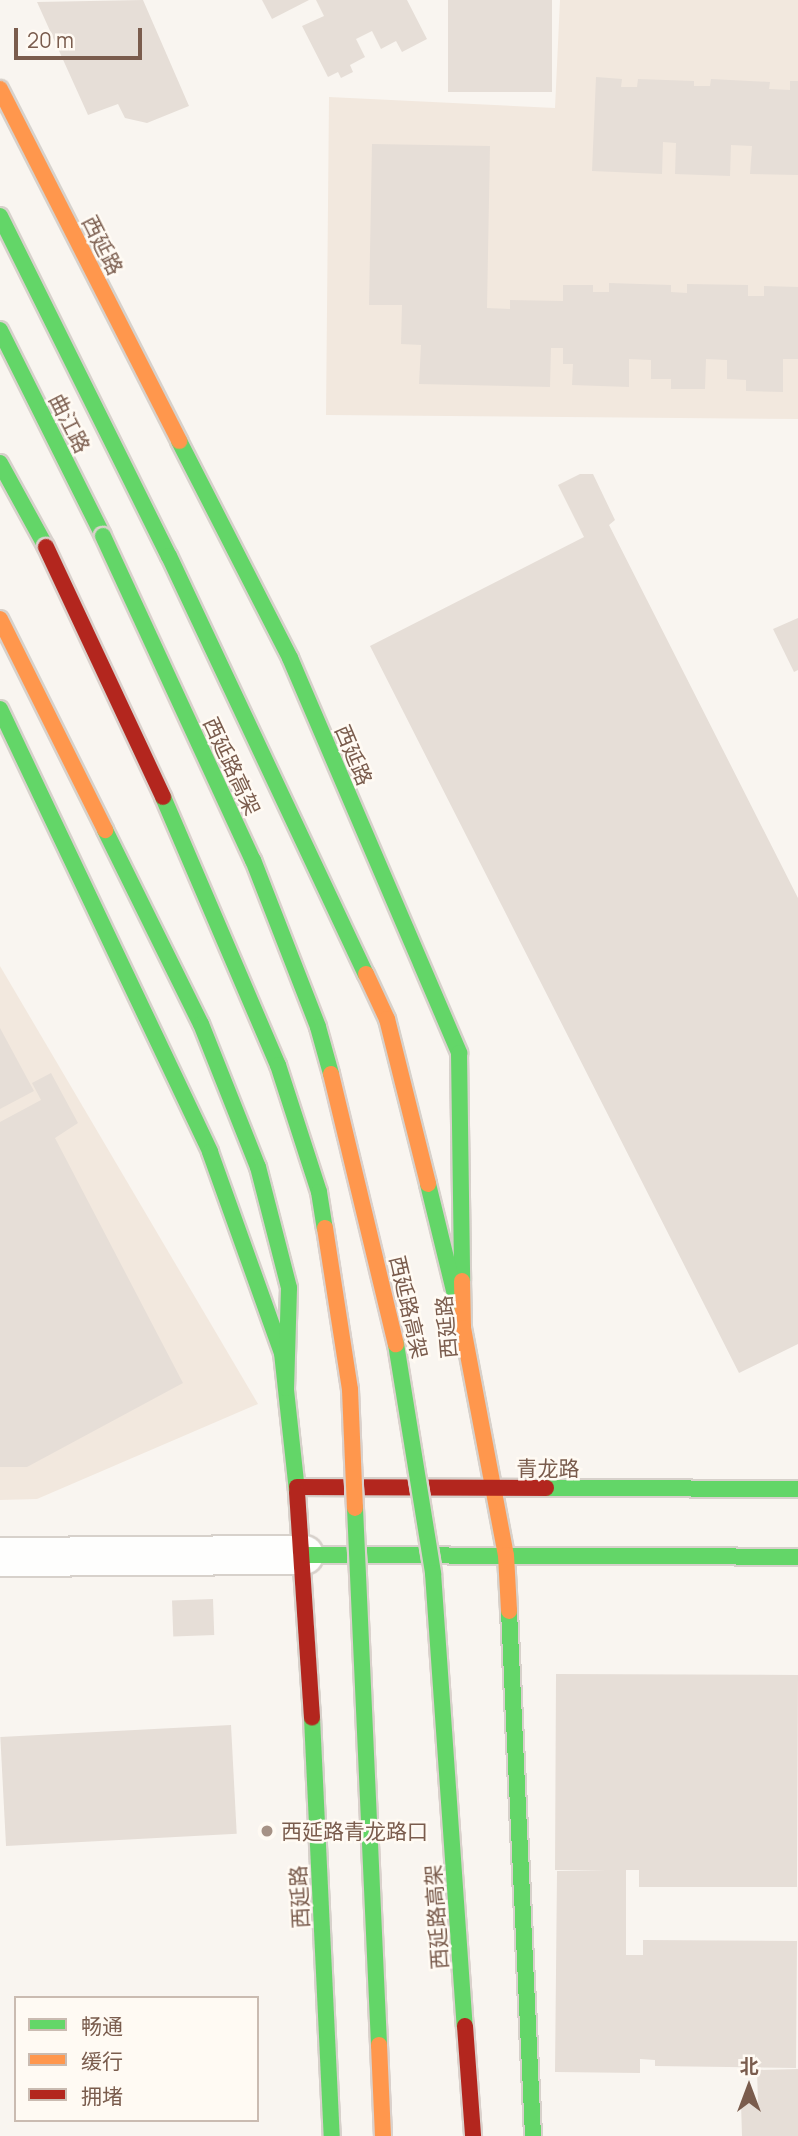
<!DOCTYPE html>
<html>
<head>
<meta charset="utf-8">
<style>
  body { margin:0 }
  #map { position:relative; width:798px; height:2136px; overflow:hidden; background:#f9f5f0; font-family:Manrope,"Noto Sans SC",sans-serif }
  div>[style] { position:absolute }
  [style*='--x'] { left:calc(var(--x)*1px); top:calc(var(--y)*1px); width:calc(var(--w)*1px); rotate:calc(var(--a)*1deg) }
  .residential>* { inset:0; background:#f2e8de }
  .building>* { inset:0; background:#e6ded7; transform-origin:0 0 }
  .roads { filter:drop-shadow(2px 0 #d7d1cb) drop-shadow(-2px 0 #d7d1cb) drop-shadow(0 2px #d7d1cb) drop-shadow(0 -2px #d7d1cb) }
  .street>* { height:38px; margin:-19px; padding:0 19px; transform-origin:19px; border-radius:19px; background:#fefefd }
  .fast>* { height:16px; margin:-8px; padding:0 8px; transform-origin:8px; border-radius:8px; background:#63d668 }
  .slow>* { height:16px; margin:-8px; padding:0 8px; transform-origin:8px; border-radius:8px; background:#ff974d }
  .jam>* { height:16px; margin:-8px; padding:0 8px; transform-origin:8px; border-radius:8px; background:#b3261e }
  .bridges { filter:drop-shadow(2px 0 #dad1cc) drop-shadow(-2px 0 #dad1cc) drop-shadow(0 2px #dad1cc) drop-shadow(0 -2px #dad1cc) }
  .fast-bridge>* { height:16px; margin:-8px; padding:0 8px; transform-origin:8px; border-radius:8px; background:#63d668 }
  .slow-bridge>* { height:16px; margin:-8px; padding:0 8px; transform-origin:8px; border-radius:8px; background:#ff974d }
  .jam-bridge>* { height:16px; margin:-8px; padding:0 8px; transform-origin:8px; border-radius:8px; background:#b3261e }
  .dots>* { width:19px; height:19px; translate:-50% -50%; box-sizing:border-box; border:4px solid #fffaf3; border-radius:50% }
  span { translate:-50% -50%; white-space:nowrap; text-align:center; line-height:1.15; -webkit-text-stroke:5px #fffaf3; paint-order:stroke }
  .street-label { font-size:21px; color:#7a5c4d }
  .poi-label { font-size:21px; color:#7a5c4d }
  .left { translate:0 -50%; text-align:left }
  .legend { position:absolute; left:14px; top:1996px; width:245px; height:126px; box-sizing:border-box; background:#fffaf3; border:2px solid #cabbb1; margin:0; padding:9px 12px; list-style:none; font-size:21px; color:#7a5c4d }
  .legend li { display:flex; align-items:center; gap:14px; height:35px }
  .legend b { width:35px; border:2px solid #cabbb1 }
  .north { position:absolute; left:714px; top:2052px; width:70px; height:70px; -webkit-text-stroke:5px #fffaf3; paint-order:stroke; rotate:0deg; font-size:19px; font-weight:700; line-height:28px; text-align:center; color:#7a5c4d }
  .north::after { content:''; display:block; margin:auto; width:24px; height:32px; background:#7a5c4d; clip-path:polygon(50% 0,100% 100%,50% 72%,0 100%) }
  .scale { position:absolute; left:14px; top:28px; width:128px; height:32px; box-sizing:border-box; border:4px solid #7a5c4d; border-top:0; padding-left:9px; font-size:21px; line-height:24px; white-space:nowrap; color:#7a5c4d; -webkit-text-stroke:5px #fffaf3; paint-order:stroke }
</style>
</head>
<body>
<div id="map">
  <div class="residential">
    <i style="clip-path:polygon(560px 0,798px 0,798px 419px,326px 415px,329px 97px,555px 108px)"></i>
    <i style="clip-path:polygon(0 966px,258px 1404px,37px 1499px,0 1500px)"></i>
  </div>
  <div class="building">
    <i style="clip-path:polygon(143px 0,189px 106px,147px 123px,125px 118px,118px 104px,88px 115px,37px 2px)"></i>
    <i style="clip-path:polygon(262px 0,309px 0,272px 19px)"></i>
    <i style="clip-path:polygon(316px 0,407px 0,427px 39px,402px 52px,396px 41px,381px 49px,372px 31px,356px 39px,365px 57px,350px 65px,353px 72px,341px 78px,338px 72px,328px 77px,302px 26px,324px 16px)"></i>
    <i style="left:448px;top:0;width:104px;height:92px"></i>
    <i style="clip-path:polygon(596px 77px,622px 79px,621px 87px,637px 87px,638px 79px,694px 81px,694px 86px,710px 86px,711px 79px,770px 82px,769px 89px,790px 90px,790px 81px,798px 81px,798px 175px,750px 174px,752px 146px,731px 145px,730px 176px,675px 174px,676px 143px,663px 142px,662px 174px,592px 171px)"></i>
    <i style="clip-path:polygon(372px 144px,490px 146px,487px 308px,510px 309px,510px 300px,563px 301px,563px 285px,593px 285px,593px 292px,609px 292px,609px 283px,671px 285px,671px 292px,687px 293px,687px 284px,748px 285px,748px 296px,764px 296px,764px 286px,798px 287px,798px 359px,783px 359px,783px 392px,746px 391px,746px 380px,727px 379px,727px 360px,706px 359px,705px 389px,671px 389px,671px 379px,651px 379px,651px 360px,629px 359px,629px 387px,572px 385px,573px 364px,563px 364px,563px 348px,551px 348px,550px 387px,419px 384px,421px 345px,401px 344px,402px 305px,369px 305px)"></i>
    <i style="clip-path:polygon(580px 474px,593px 474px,615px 520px,609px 525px,798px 898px,798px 1344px,739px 1373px,370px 646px,584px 537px,558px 485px)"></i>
    <i style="clip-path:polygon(798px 618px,798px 670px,794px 672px,773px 629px)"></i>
    <i style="clip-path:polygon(0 1028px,34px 1091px,0 1109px)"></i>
    <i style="clip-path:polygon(51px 1073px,78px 1123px,55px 1138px,183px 1383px,27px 1467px,0 1467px,0 1122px,41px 1100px,32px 1083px)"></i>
    <i style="left:213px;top:1599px;width:36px;height:41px;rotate:88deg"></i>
    <i style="clip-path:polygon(556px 1674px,798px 1675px,797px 1887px,639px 1887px,639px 1870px,626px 1870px,626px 1955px,643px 1955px,643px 1940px,797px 1941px,796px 2068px,655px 2066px,655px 2060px,640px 2059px,640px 2073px,555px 2072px,557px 1871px,606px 1870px,555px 1870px)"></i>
    <i style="left:231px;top:1725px;width:109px;height:231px;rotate:87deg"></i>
    <i style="clip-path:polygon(798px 2069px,798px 2136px,742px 2136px,741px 2103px,758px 2103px,757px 2070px)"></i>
  </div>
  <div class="roads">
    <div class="street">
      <i style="--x:0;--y:1557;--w:304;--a:-0.4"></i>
    </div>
    <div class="fast">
      <i style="--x:0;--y:216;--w:380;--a:63.6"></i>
      <i style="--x:169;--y:556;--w:462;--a:64.8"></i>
      <i style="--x:0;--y:330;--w:230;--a:63.4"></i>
      <i style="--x:179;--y:441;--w:244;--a:62.9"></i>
      <i style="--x:290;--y:658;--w:430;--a:66.8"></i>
      <i style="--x:459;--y:1053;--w:228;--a:89.2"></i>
      <i style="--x:0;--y:463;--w:96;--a:61.3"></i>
      <i style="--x:0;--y:709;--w:490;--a:64.6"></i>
      <i style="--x:210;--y:1152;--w:214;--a:70.3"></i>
      <i style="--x:282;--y:1353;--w:140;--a:83.8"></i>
      <i style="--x:105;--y:830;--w:216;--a:63.7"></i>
      <i style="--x:201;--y:1024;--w:154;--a:68.3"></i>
      <i style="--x:258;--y:1167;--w:125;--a:75.6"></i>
      <i style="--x:289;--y:1288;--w:100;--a:91.7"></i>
      <i style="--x:428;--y:1184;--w:148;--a:76.3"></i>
      <i style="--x:546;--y:1488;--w:252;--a:0.2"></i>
      <i style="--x:304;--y:1555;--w:494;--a:0.2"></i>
      <i style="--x:509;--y:1611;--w:526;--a:87.38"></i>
      <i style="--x:312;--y:1718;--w:418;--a:87.3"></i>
    </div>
    <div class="slow">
      <i style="--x:0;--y:89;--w:395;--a:63"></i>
      <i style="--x:0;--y:619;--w:236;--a:63.5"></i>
      <i style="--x:366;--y:974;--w:50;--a:65"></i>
      <i style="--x:387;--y:1019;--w:170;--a:76"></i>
      <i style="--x:462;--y:1281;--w:47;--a:88.8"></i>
      <i style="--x:463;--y:1328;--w:231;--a:79.3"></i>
      <i style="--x:506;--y:1555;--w:56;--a:86.9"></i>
    </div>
    <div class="jam">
      <i style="--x:297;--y:1487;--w:249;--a:0.2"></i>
      <i style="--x:297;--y:1492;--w:226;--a:86.2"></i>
    </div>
  </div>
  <div class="bridges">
    <div class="fast-bridge">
      <i style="--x:103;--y:536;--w:357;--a:65.2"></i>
      <i style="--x:253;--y:860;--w:179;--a:68.7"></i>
      <i style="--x:318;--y:1027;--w:49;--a:74.5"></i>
      <i style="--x:163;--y:797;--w:292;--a:66.8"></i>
      <i style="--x:278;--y:1065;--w:133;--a:72.1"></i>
      <i style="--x:319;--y:1192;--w:36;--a:81"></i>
      <i style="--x:396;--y:1344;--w:232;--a:80.8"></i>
      <i style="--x:433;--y:1573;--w:454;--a:86"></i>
      <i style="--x:355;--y:1508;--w:538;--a:87.44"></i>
    </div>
    <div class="slow-bridge">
      <i style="--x:331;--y:1074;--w:278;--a:76.5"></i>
      <i style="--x:325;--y:1228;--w:164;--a:81.2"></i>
      <i style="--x:350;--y:1390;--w:118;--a:87.6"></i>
      <i style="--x:379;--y:2045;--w:91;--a:87.5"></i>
    </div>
    <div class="jam-bridge">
      <i style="--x:46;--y:547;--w:276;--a:64.9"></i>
      <i style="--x:465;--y:2026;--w:110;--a:85.8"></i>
    </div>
  </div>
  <div class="dots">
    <i style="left:267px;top:1831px;background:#a69286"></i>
  </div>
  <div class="street-label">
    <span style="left:103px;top:245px;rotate:63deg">西延路</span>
    <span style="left:70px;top:423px;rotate:63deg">曲江路</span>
    <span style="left:354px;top:755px;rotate:67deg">西延路</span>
    <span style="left:232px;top:766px;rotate:65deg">西延路高架</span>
    <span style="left:409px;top:1307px;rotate:77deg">西延路高架</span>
    <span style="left:446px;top:1327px;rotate:-95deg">西延路</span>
    <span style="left:548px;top:1468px">青龙路</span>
    <span style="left:299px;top:1897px;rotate:-93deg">西延路</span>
    <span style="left:436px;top:1917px;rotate:-94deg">西延路高架</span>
  </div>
  <div class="poi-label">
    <span class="left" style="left:281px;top:1831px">西延路青龙路口</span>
  </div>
  <ul class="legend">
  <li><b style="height:9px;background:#63d668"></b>畅通</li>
  <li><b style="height:9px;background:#ff974d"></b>缓行</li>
  <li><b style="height:9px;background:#b3261e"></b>拥堵</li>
  </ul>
  <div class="north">北</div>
  <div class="scale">20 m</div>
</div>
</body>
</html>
